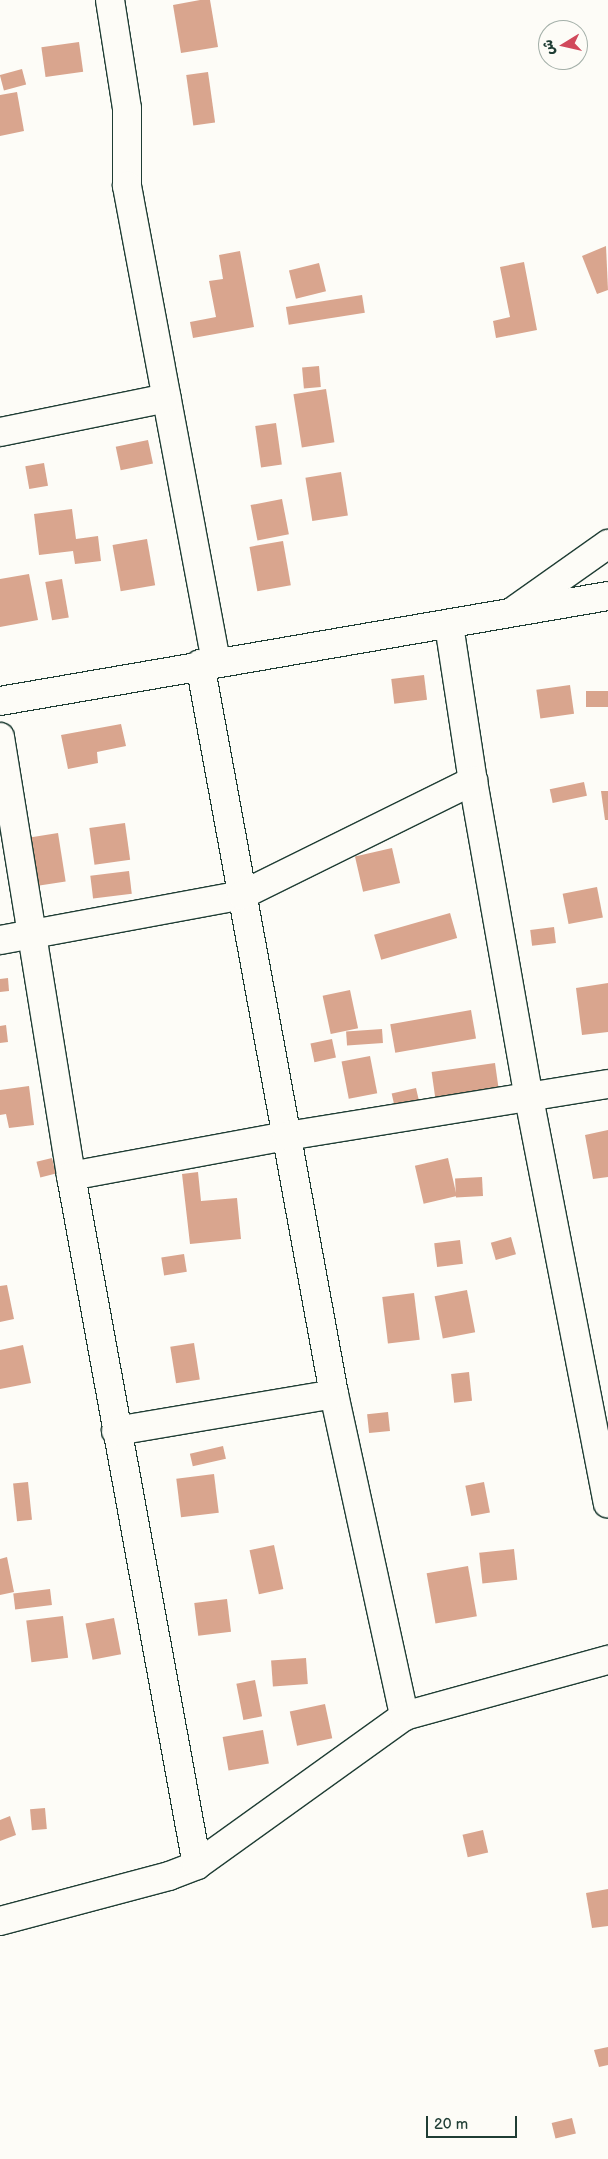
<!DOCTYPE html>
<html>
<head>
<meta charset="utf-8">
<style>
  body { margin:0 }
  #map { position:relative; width:608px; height:2159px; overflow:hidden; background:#fdfcf7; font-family:"Balsamiq Sans","Playpen Sans Arabic",sans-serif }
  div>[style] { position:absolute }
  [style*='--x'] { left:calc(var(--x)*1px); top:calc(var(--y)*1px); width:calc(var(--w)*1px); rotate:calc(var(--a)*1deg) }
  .building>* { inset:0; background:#d9a58e; transform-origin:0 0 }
  .roads { filter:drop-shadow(1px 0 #1f3d34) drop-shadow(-1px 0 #1f3d34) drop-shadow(0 1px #1f3d34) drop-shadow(0 -1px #1f3d34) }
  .minor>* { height:28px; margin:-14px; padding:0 14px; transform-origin:14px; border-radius:14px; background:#fdfcf7 }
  span { translate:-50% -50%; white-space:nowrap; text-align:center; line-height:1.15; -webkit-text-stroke:5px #fdfcf7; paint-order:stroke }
  .north { position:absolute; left:538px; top:20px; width:50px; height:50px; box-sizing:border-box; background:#fdfcf7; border:1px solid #a4b0a9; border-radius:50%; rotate:261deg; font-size:14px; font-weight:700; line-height:20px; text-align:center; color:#1f3d34 }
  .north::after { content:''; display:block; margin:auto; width:18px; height:22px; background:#d1495b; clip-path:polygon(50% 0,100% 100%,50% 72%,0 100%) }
  .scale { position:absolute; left:426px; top:2116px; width:91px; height:22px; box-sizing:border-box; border:2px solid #1f3d34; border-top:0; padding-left:6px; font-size:15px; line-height:18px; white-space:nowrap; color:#1f3d34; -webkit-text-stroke:4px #fdfcf7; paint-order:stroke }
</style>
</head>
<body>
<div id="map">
  <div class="building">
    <i style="clip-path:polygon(200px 0,210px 0,218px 47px,181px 53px,173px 5px)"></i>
    <i style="left:79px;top:42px;width:30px;height:38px;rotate:82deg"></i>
    <i style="left:22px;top:69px;width:16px;height:23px;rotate:75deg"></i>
    <i style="left:208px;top:72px;width:51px;height:22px;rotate:82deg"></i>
    <i style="clip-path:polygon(17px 92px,24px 131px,0 136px,0 95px)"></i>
    <i style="clip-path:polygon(606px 246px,608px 290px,597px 294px,582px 256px)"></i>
    <i style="clip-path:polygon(240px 251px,254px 327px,193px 338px,190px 322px,216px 317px,209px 281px,223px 279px,219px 255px)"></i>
    <i style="clip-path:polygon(524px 262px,537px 330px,496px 338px,493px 321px,510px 317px,500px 267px)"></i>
    <i style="left:319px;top:263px;width:29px;height:31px;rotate:76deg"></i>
    <i style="left:362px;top:295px;width:18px;height:77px;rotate:81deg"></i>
    <i style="left:319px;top:366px;width:21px;height:17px;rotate:85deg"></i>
    <i style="left:326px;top:389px;width:54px;height:33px;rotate:81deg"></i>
    <i style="left:276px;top:423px;width:42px;height:21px;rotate:82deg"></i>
    <i style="left:148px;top:440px;width:24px;height:33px;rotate:78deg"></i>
    <i style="left:44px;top:463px;width:23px;height:19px;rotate:80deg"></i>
    <i style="left:341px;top:472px;width:44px;height:36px;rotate:81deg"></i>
    <i style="left:282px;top:499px;width:36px;height:32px;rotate:79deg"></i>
    <i style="clip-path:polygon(72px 509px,76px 539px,98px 536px,101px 561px,75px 564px,73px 551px,39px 555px,34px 514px)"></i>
    <i style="left:147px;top:539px;width:47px;height:35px;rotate:80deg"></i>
    <i style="left:283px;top:541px;width:45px;height:34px;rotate:80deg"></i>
    <i style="clip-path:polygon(29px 574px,38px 620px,0 627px,0 579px)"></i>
    <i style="left:62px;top:579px;width:39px;height:17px;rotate:80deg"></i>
    <i style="left:424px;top:675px;width:25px;height:33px;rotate:83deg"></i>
    <i style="left:570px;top:685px;width:29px;height:34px;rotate:82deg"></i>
    <i style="left:608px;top:691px;width:16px;height:22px;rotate:90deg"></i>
    <i style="clip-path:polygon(121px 724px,126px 746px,97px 752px,98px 763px,68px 769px,61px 735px)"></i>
    <i style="left:584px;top:782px;width:14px;height:35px;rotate:78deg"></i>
    <i style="clip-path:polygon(601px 791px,608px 791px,608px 820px,605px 820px)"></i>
    <i style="left:125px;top:823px;width:37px;height:36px;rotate:82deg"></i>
    <i style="left:58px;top:833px;width:49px;height:38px;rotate:81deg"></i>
    <i style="left:392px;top:848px;width:36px;height:38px;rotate:77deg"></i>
    <i style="left:129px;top:871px;width:23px;height:39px;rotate:83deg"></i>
    <i style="left:597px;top:887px;width:31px;height:35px;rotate:79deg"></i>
    <i style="left:450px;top:913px;width:26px;height:79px;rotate:74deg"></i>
    <i style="left:554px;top:927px;width:16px;height:24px;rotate:83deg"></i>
    <i style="clip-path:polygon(8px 978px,9px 991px,0 992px,0 979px)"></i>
    <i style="clip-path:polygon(608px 983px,608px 1032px,582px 1035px,576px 988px)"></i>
    <i style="left:350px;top:990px;width:39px;height:28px;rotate:78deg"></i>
    <i style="left:471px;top:1010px;width:29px;height:82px;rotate:80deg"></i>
    <i style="clip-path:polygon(6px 1025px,8px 1042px,0 1043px,0 1026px)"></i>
    <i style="left:382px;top:1029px;width:14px;height:36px;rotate:86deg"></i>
    <i style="left:332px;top:1039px;width:19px;height:22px;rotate:78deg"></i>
    <i style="left:370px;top:1056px;width:38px;height:29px;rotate:79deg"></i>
    <i style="left:495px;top:1063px;width:27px;height:64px;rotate:82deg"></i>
    <i style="clip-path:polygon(29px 1086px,34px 1125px,9px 1128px,6px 1114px,0 1115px,0 1090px)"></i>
    <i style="left:416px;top:1088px;width:17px;height:25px;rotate:77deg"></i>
    <i style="clip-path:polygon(608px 1130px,608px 1177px,593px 1179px,585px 1135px)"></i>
    <i style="left:52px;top:1158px;width:16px;height:16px;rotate:76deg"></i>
    <i style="left:448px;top:1158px;width:39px;height:34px;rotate:77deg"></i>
    <i style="clip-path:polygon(198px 1172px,201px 1201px,237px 1198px,241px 1239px,190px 1244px,182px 1174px)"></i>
    <i style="left:482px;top:1177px;width:19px;height:27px;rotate:87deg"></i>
    <i style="left:511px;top:1237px;width:18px;height:21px;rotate:74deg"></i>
    <i style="left:460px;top:1240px;width:24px;height:26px;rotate:83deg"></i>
    <i style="left:184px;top:1254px;width:18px;height:23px;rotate:81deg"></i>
    <i style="clip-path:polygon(7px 1285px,14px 1319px,0 1322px,0 1286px)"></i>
    <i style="left:467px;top:1290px;width:43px;height:33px;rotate:79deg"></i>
    <i style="left:414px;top:1293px;width:47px;height:32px;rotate:83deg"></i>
    <i style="left:194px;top:1343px;width:37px;height:24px;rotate:81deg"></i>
    <i style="clip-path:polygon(23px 1345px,31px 1383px,0 1389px,0 1350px)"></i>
    <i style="left:469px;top:1372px;width:29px;height:18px;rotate:84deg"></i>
    <i style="left:388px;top:1412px;width:19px;height:21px;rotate:84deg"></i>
    <i style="left:223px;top:1446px;width:13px;height:34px;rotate:77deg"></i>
    <i style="left:214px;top:1474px;width:39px;height:38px;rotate:83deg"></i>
    <i style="left:28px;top:1482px;width:38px;height:15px;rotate:84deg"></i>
    <i style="left:484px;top:1482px;width:31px;height:19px;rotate:79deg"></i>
    <i style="left:274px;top:1545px;width:45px;height:25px;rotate:78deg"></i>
    <i style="left:514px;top:1549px;width:31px;height:35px;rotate:84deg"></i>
    <i style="clip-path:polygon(7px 1557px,14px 1592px,0 1595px,0 1559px)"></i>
    <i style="left:468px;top:1566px;width:51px;height:42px;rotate:80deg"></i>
    <i style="left:50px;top:1589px;width:16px;height:37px;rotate:83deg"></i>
    <i style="left:227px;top:1599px;width:33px;height:33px;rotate:83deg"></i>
    <i style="left:63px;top:1616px;width:42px;height:37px;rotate:83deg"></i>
    <i style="left:114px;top:1618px;width:37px;height:29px;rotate:79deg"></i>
    <i style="left:306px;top:1658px;width:26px;height:35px;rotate:86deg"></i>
    <i style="left:255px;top:1680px;width:37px;height:19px;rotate:79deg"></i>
    <i style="left:325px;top:1704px;width:35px;height:36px;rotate:78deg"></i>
    <i style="left:263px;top:1730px;width:34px;height:41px;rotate:80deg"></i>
    <i style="left:45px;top:1808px;width:21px;height:15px;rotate:85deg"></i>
    <i style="clip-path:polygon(10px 1816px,16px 1835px,0 1841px,0 1820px)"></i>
    <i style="left:483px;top:1830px;width:23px;height:21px;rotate:77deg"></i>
    <i style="clip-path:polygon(608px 1889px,608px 1926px,592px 1928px,586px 1893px)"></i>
    <i style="clip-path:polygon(608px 2047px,608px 2065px,599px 2067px,594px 2050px)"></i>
    <i style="left:572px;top:2118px;width:16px;height:21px;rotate:76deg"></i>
  </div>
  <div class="roads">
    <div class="minor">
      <i style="--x:110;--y:0;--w:110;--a:81.1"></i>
      <i style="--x:127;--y:109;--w:77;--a:90"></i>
      <i style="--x:127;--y:186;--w:484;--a:79.4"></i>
      <i style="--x:0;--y:432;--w:170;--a:-11.5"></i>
      <i style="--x:516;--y:609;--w:113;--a:-35.2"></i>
      <i style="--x:449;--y:625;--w:158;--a:81.3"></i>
      <i style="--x:473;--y:781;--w:322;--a:80"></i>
      <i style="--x:529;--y:1098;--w:413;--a:79"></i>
      <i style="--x:200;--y:664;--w:742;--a:79.6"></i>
      <i style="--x:334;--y:1394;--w:330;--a:77.7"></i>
      <i style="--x:0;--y:701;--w:617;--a:-9.8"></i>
      <i style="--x:0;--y:737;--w:445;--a:80.8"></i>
      <i style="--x:71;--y:1176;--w:700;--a:79.64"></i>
      <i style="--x:0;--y:940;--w:246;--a:-10.5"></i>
      <i style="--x:242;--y:895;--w:258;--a:-26.3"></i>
      <i style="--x:71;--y:1176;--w:220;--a:-10.5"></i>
      <i style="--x:287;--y:1136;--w:325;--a:-9.2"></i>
      <i style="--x:116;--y:1431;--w:221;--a:-9.6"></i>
      <i style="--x:0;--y:1921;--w:175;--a:-14.9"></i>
      <i style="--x:169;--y:1876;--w:30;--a:-21"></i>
      <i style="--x:197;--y:1865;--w:255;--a:-35.7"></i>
      <i style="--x:404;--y:1716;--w:212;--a:-15.4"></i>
    </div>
  </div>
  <div class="north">ش</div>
  <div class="scale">20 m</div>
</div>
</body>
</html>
